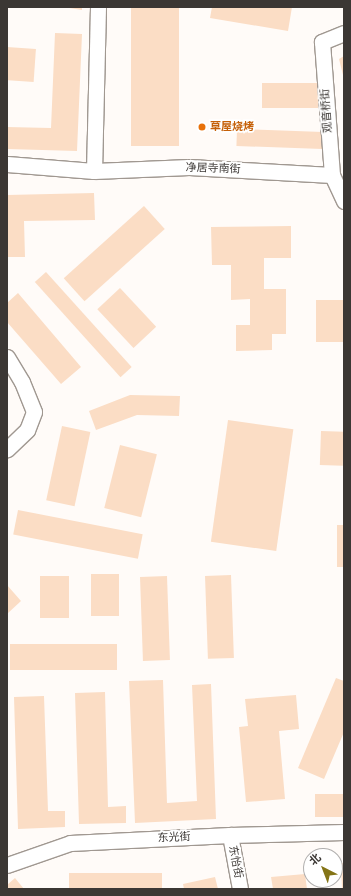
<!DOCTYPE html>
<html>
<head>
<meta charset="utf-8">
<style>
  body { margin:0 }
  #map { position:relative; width:351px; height:896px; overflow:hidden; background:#fffbf8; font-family:Overpass,"Noto Sans SC",sans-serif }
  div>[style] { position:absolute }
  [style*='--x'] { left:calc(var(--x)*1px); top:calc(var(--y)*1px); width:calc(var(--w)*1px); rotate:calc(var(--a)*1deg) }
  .building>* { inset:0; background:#fbddc5; transform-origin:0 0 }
  .roads { filter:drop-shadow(1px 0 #a09891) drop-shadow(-1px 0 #a09891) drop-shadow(0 1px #a09891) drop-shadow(0 -1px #a09891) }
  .street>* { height:15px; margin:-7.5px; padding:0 7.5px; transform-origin:7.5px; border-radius:7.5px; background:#fff }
  .dots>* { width:11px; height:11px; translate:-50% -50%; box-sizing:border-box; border:2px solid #fff; border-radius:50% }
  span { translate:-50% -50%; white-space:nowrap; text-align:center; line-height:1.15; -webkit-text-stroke:3.5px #fff; paint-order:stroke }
  .street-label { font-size:11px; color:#3b3734 }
  .food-label { font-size:11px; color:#c56008; font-weight:700 }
  .left { translate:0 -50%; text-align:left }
  .frame { position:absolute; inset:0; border:8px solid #3b3734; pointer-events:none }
  .north { position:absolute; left:303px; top:848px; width:40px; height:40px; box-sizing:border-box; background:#fff; border:1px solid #b1afae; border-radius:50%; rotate:318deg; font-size:11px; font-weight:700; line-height:16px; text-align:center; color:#3b3734 }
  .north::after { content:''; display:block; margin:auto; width:14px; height:18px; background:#847416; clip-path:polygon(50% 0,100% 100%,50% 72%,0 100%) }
</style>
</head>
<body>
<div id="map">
  <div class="building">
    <i style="clip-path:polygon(63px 7px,82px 7px,82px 10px)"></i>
    <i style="left:131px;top:7px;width:48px;height:139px"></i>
    <i style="clip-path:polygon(212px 7px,292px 7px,288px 31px,210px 18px)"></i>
    <i style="clip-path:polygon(55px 33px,82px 34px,77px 151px,7px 149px,7px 127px,51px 128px)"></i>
    <i style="left:7px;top:47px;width:29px;height:33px;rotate:4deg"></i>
    <i style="clip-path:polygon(344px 56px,344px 75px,343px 75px,339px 59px)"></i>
    <i style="left:318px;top:83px;width:25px;height:56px;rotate:90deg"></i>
    <i style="left:237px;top:129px;width:86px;height:17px;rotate:2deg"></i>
    <i style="clip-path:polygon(94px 193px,95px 220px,24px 221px,25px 257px,7px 257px,7px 195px)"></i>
    <i style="left:144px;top:206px;width:31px;height:108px;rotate:48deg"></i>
    <i style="clip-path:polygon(291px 226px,291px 258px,264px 258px,264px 289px,286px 289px,286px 334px,272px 334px,272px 350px,236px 351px,236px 325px,250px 325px,250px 299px,231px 300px,231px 265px,212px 265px,211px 227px)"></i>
    <i style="left:46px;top:272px;width:128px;height:15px;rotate:48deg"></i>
    <i style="left:120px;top:288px;width:53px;height:31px;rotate:47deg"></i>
    <i style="clip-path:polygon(18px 293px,81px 367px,61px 384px,7px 322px,7px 303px)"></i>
    <i style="left:316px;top:300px;width:28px;height:42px"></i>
    <i style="clip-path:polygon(130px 395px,180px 396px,179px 416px,137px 415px,96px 430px,89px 411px)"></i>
    <i style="left:228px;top:420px;width:66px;height:123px;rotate:8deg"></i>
    <i style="left:62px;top:426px;width:29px;height:76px;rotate:12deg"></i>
    <i style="left:321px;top:431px;width:23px;height:34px;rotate:2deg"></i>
    <i style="left:120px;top:445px;width:38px;height:65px;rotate:14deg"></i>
    <i style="left:18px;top:510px;width:127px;height:25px;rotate:11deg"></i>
    <i style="left:337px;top:525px;width:7px;height:42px"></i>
    <i style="left:91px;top:574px;width:28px;height:42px"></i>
    <i style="left:231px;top:575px;width:83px;height:26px;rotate:88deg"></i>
    <i style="left:40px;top:576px;width:29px;height:42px"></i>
    <i style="left:167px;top:576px;width:84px;height:27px;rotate:88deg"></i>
    <i style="clip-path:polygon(7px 585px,21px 601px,7px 614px)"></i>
    <i style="left:10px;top:644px;width:107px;height:26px"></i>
    <i style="clip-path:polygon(336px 678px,344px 681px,344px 732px,324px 779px,298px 768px)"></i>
    <i style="clip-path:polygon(163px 680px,167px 803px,197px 801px,192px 685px,211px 684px,216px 819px,135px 823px,129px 681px)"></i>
    <i style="clip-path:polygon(105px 692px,108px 807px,126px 806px,126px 823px,79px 824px,75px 693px)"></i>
    <i style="clip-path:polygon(296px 695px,299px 729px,279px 731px,285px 799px,246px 802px,239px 727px,248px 726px,245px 699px)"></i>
    <i style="clip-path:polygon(44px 696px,48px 811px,65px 811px,65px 827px,18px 829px,14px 697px)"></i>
    <i style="left:344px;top:794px;width:23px;height:29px;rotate:90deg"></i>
    <i style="clip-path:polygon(341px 863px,344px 863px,344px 889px,342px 889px)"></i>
    <i style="left:162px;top:873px;width:16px;height:93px;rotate:90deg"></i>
    <i style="clip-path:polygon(305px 874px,307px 889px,273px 889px,271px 877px)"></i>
    <i style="clip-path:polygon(215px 877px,218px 889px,184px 889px,183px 884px)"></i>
    <i style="clip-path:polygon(15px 878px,24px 889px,7px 889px,7px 885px)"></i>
  </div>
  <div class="roads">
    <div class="street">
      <i style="--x:344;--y:33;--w:24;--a:158"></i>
      <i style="--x:322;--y:42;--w:133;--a:85.7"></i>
      <i style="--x:332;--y:175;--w:29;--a:65"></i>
      <i style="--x:7;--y:164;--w:87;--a:4.6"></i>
      <i style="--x:94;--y:171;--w:95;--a:-2.4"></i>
      <i style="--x:189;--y:167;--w:143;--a:3.2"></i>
      <i style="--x:94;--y:171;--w:164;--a:-88.6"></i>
      <i style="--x:7;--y:357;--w:29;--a:59"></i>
      <i style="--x:22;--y:382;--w:32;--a:68"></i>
      <i style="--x:34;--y:412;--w:19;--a:111"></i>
      <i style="--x:27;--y:430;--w:28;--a:136"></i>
      <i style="--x:230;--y:835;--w:55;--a:79.5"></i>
      <i style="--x:7;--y:865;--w:67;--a:-19.2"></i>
      <i style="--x:70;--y:843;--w:160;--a:-2.9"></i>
      <i style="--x:230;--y:835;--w:114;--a:-1.5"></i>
    </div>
  </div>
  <div class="dots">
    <i style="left:202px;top:127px;background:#e8710a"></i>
  </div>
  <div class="street-label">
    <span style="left:327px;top:111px;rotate:-94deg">观音桥街</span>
    <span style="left:213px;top:169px;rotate:2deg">净居寺南街</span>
    <span style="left:174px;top:838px;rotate:-3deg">东光街</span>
    <span style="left:235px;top:862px;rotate:79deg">东怡街</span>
  </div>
  <div class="food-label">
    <span class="left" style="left:210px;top:127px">草屋烧烤</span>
  </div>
  <div class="frame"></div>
  <div class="north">北</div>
</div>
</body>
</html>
